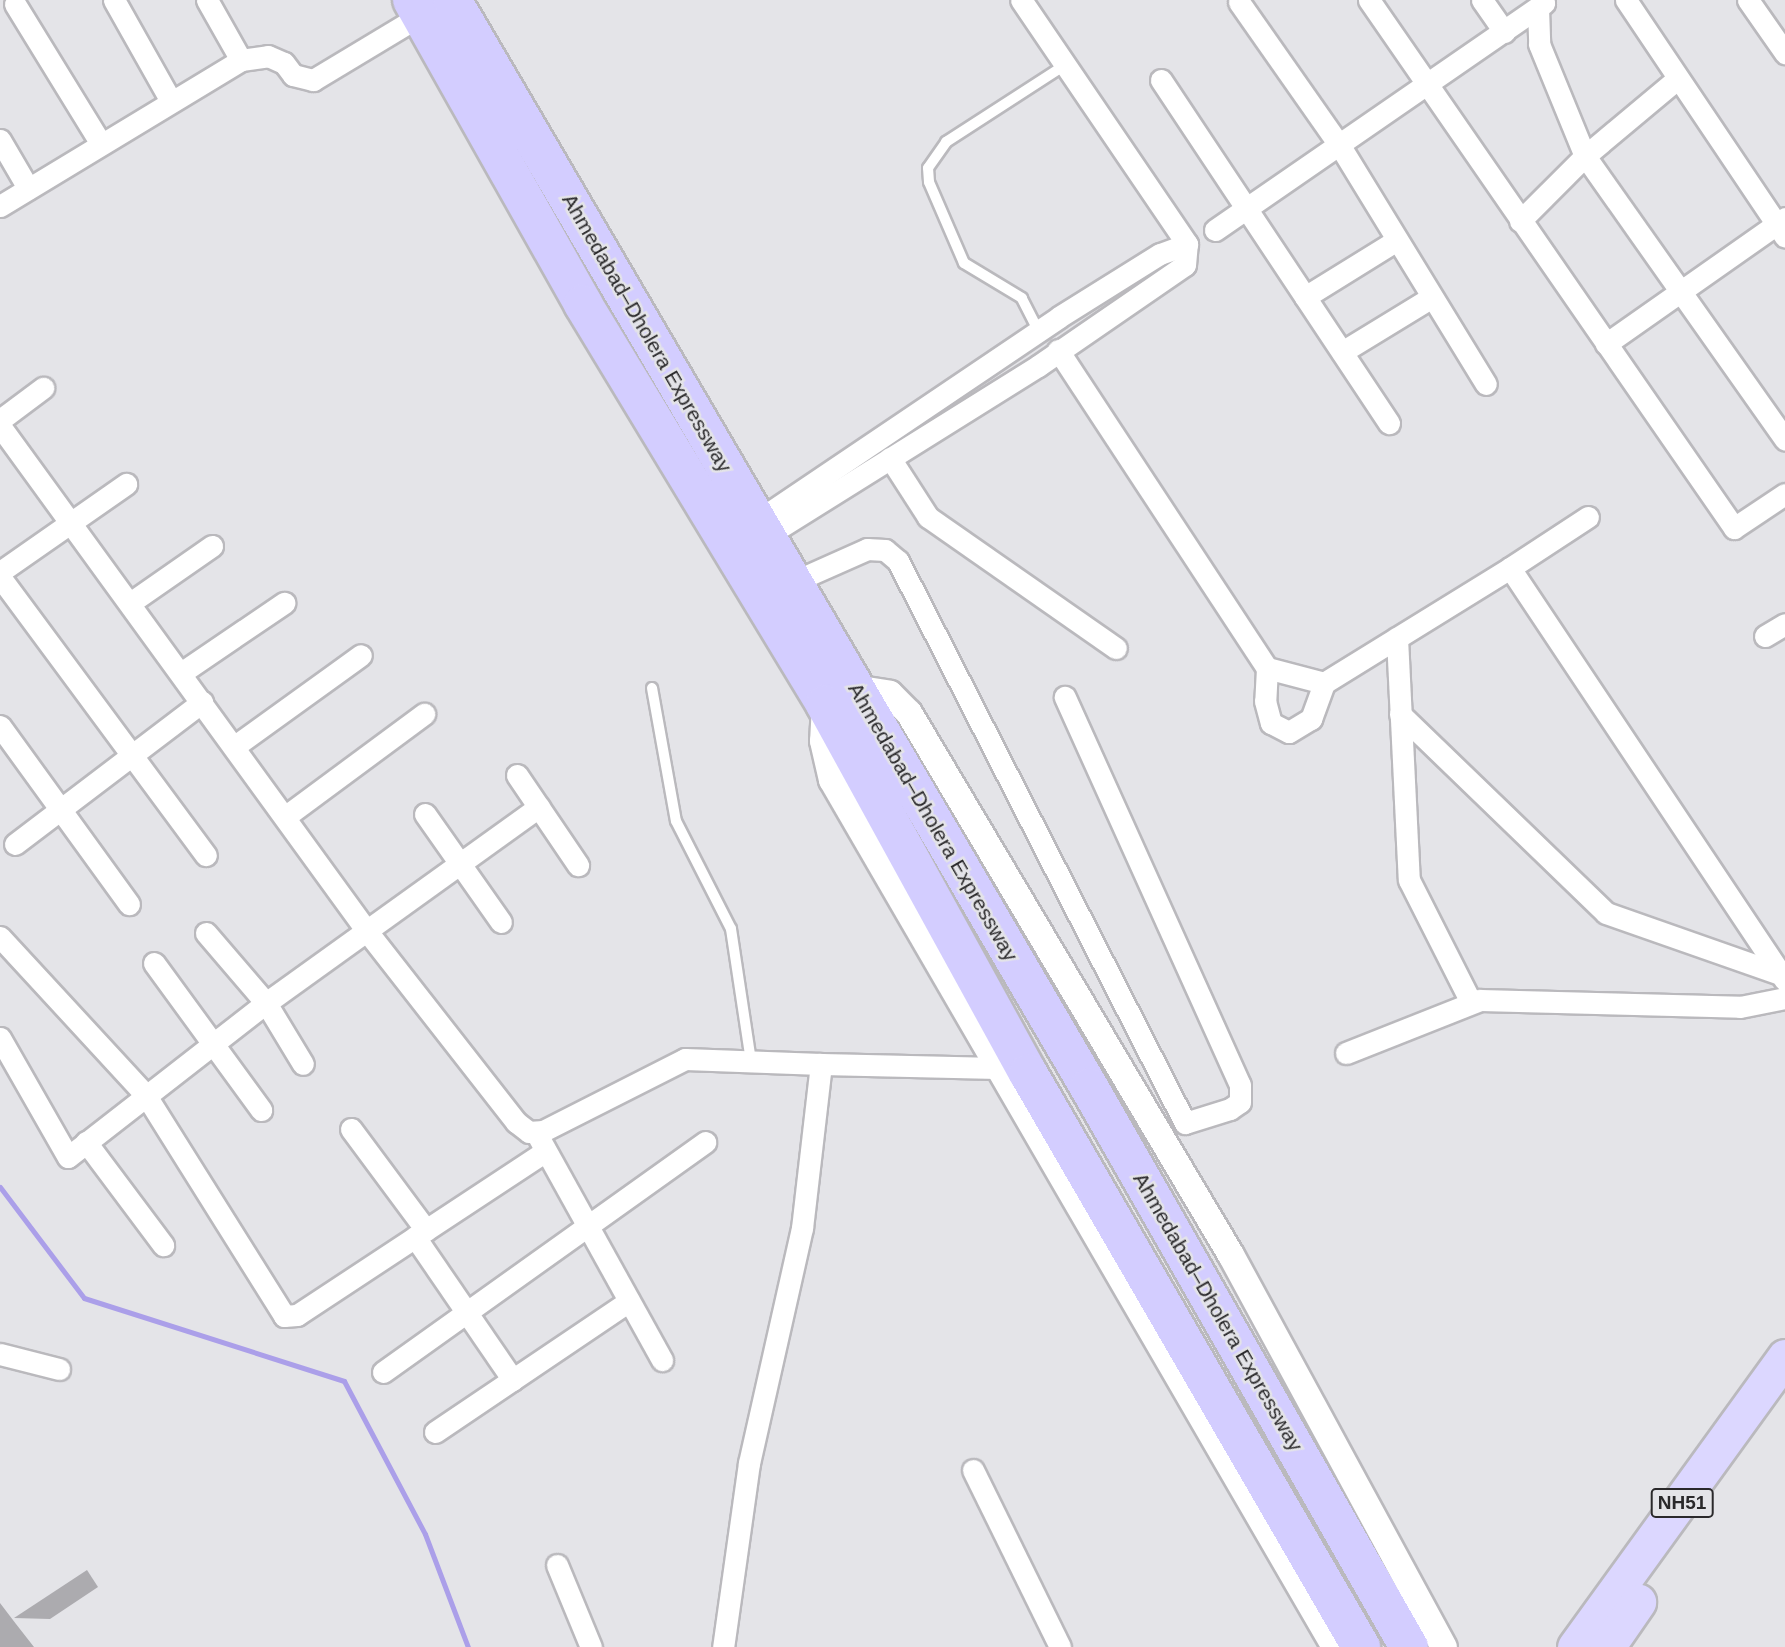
<!DOCTYPE html>
<html>
<head>
<meta charset="utf-8">
<style>
  body { margin:0 }
  #map { position:relative; width:1785px; height:1647px; overflow:hidden; background:#e4e4e8; font-family:Helvetica,sans-serif }
  div>[style] { position:absolute }
  [style*='--x'] { left:calc(var(--x)*1px); top:calc(var(--y)*1px); width:calc(var(--w)*1px); rotate:calc(var(--a)*1deg) }
  .stream>* { height:5px; margin:-2.5px; padding:0 2.5px; transform-origin:2.5px; border-radius:2.5px; background:#ab9fe9 }
  .building>* { inset:0; background:#acabaf }
  .roads { filter:drop-shadow(2px 0 #bab9bd) drop-shadow(-2px 0 #bab9bd) drop-shadow(0 2px #bab9bd) drop-shadow(0 -2px #bab9bd) }
  .service>* { height:10px; margin:-5px; padding:0 5px; transform-origin:5px; border-radius:5px; background:#fff }
  .minor>* { height:21px; margin:-10.5px; padding:0 10.5px; transform-origin:10.5px; border-radius:10.5px; background:#fff }
  .tertiary>* { height:26px; margin:-13px; padding:0 13px; transform-origin:13px; border-radius:13px; background:#fff }
  .trunk>* { height:35px; margin:-17.5px; padding:0 17.5px; transform-origin:17.5px; border-radius:17.5px; background:#dcd7ff }
  .motorway>* { height:38px; margin:-19px; padding:0 19px; transform-origin:19px; border-radius:19px; background:#d3cdff }
  span { translate:-50% -50%; white-space:nowrap; text-align:center; line-height:1.15; -webkit-text-stroke:5px #e4e4e8; paint-order:stroke }
  .shield-label span { padding:2px 5px; background:#e4e4e8; border:2px solid; border-radius:5px; -webkit-text-stroke-width:0 }
  .shield-label { font-size:19px; color:#2a292b; font-weight:700 }
  .street-label { font-size:21px; color:#2a292b }
</style>
</head>
<body>
<div id="map">
  <div class="stream">
    <i style="--x:0;--y:1187;--w:139;--a:52.9"></i>
    <i style="--x:84;--y:1298;--w:273;--a:17.7"></i>
    <i style="--x:344;--y:1381;--w:173;--a:62.1"></i>
    <i style="--x:425;--y:1534;--w:121;--a:69.2"></i>
  </div>
  <div class="building">
    <i style="clip-path:polygon(87px 1570px,98px 1587px,50px 1619px,14px 1618px)"></i>
    <i style="clip-path:polygon(0 1603px,16px 1624px,34px 1647px,0 1647px)"></i>
  </div>
  <div class="roads">
    <div class="service">
      <i style="--x:1038;--y:330;--w:36;--a:-117"></i>
      <i style="--x:1022;--y:298;--w:68;--a:-148.9"></i>
      <i style="--x:964;--y:263;--w:88;--a:-113.4"></i>
      <i style="--x:929;--y:182;--w:14;--a:-94"></i>
      <i style="--x:928;--y:168;--w:32;--a:-55"></i>
      <i style="--x:946;--y:142;--w:142;--a:-32.9"></i>
      <i style="--x:652;--y:688;--w:135;--a:79.8"></i>
      <i style="--x:676;--y:821;--w:121;--a:63"></i>
      <i style="--x:731;--y:929;--w:134;--a:81.4"></i>
    </div>
    <div class="minor">
      <i style="--x:114;--y:0;--w:116;--a:60.6"></i>
      <i style="--x:207;--y:0;--w:69;--a:60.5"></i>
      <i style="--x:1369;--y:0;--w:642;--a:55.34"></i>
      <i style="--x:1734;--y:528;--w:61;--a:-33.7"></i>
      <i style="--x:1482;--y:0;--w:39;--a:55"></i>
      <i style="--x:1626;--y:0;--w:285;--a:56.1"></i>
      <i style="--x:1748;--y:0;--w:65;--a:55.1"></i>
      <i style="--x:1239;--y:2;--w:176;--a:55"></i>
      <i style="--x:1340;--y:146;--w:279;--a:58.5"></i>
      <i style="--x:15;--y:4;--w:164;--a:58.4"></i>
      <i style="--x:1538;--y:8;--w:36;--a:88"></i>
      <i style="--x:1539;--y:44;--w:121;--a:67.7"></i>
      <i style="--x:1585;--y:156;--w:347;--a:54.8"></i>
      <i style="--x:1161;--y:80;--w:412;--a:56.4"></i>
      <i style="--x:0;--y:140;--w:56;--a:59.7"></i>
      <i style="--x:0;--y:206;--w:282;--a:-31.2"></i>
      <i style="--x:241;--y:60;--w:27;--a:-8"></i>
      <i style="--x:268;--y:56;--w:17;--a:24"></i>
      <i style="--x:284;--y:63;--w:15;--a:53"></i>
      <i style="--x:293;--y:75;--w:21;--a:14"></i>
      <i style="--x:313;--y:80;--w:134;--a:-31"></i>
      <i style="--x:1520;--y:221;--w:92;--a:-45"></i>
      <i style="--x:1585;--y:156;--w:120;--a:-39.9"></i>
      <i style="--x:1215;--y:230;--w:400;--a:-34.6"></i>
      <i style="--x:1305;--y:297;--w:108;--a:-31.8"></i>
      <i style="--x:1606;--y:344;--w:219;--a:-35.1"></i>
      <i style="--x:1058;--y:350;--w:381;--a:56.7"></i>
      <i style="--x:1267;--y:668;--w:59;--a:14.7"></i>
      <i style="--x:1324;--y:683;--w:219;--a:-31.7"></i>
      <i style="--x:1510;--y:568;--w:495;--a:56.3"></i>
      <i style="--x:1342;--y:352;--w:105;--a:-31.4"></i>
      <i style="--x:0;--y:420;--w:54;--a:-36.7"></i>
      <i style="--x:0;--y:426;--w:623;--a:54.01"></i>
      <i style="--x:366;--y:930;--w:244;--a:52"></i>
      <i style="--x:516;--y:1122;--w:16;--a:38"></i>
      <i style="--x:529;--y:1132;--w:14;--a:-4"></i>
      <i style="--x:543;--y:1131;--w:159;--a:-26.9"></i>
      <i style="--x:685;--y:1059;--w:136;--a:2.1"></i>
      <i style="--x:821;--y:1064;--w:165;--a:96.6"></i>
      <i style="--x:802;--y:1228;--w:241;--a:102.7"></i>
      <i style="--x:749;--y:1463;--w:186;--a:98"></i>
      <i style="--x:890;--y:458;--w:70;--a:57.2"></i>
      <i style="--x:928;--y:517;--w:229;--a:34.9"></i>
      <i style="--x:757;--y:521;--w:364;--a:-34"></i>
      <i style="--x:1059;--y:317;--w:119;--a:-32"></i>
      <i style="--x:1160;--y:254;--w:29;--a:-20"></i>
      <i style="--x:766;--y:536;--w:321;--a:-32"></i>
      <i style="--x:1038;--y:366;--w:178;--a:-34.5"></i>
      <i style="--x:1185;--y:265;--w:21;--a:-85"></i>
      <i style="--x:1187;--y:244;--w:295;--a:-124.2"></i>
      <i style="--x:1510;--y:568;--w:93;--a:-33.2"></i>
      <i style="--x:0;--y:572;--w:154;--a:-34.9"></i>
      <i style="--x:0;--y:577;--w:346;--a:53.5"></i>
      <i style="--x:793;--y:582;--w:81;--a:-24"></i>
      <i style="--x:867;--y:549;--w:18;--a:3"></i>
      <i style="--x:885;--y:550;--w:17;--a:40"></i>
      <i style="--x:898;--y:561;--w:631;--a:62.95"></i>
      <i style="--x:1185;--y:1123;--w:47;--a:-17.3"></i>
      <i style="--x:1230;--y:1109;--w:12;--a:-35"></i>
      <i style="--x:1240;--y:1102;--w:17;--a:-90"></i>
      <i style="--x:1240;--y:1085;--w:426;--a:-114.3"></i>
      <i style="--x:130;--y:603;--w:100;--a:-34.8"></i>
      <i style="--x:1765;--y:636;--w:23;--a:-31"></i>
      <i style="--x:1397;--y:638;--w:242;--a:87.2"></i>
      <i style="--x:1409;--y:880;--w:137;--a:63.1"></i>
      <i style="--x:1267;--y:668;--w:33;--a:93"></i>
      <i style="--x:1265;--y:701;--w:23;--a:75"></i>
      <i style="--x:1271;--y:723;--w:20;--a:27"></i>
      <i style="--x:1289;--y:732;--w:26;--a:-31"></i>
      <i style="--x:1311;--y:719;--w:38;--a:-70"></i>
      <i style="--x:181;--y:673;--w:125;--a:-34.2"></i>
      <i style="--x:1400;--y:714;--w:286;--a:44"></i>
      <i style="--x:1606;--y:913;--w:181;--a:19.3"></i>
      <i style="--x:0;--y:726;--w:220;--a:54.1"></i>
      <i style="--x:235;--y:746;--w:155;--a:-35.8"></i>
      <i style="--x:517;--y:775;--w:109;--a:55.9"></i>
      <i style="--x:425;--y:814;--w:132;--a:54.9"></i>
      <i style="--x:286;--y:816;--w:172;--a:-36.5"></i>
      <i style="--x:15;--y:844;--w:235;--a:-37.2"></i>
      <i style="--x:206;--y:933;--w:92;--a:49.4"></i>
      <i style="--x:266;--y:1003;--w:71;--a:58.8"></i>
      <i style="--x:0;--y:937;--w:214;--a:47.3"></i>
      <i style="--x:145;--y:1094;--w:262;--a:57.9"></i>
      <i style="--x:284;--y:1316;--w:13;--a:-4"></i>
      <i style="--x:297;--y:1315;--w:298;--a:-33.4"></i>
      <i style="--x:154;--y:963;--w:182;--a:53.9"></i>
      <i style="--x:0;--y:1038;--w:137;--a:60.3"></i>
      <i style="--x:68;--y:1157;--w:251;--a:-37.9"></i>
      <i style="--x:266;--y:1003;--w:336;--a:-35.7"></i>
      <i style="--x:1346;--y:1053;--w:144;--a:-21.6"></i>
      <i style="--x:1480;--y:1000;--w:260;--a:1.5"></i>
      <i style="--x:1740;--y:1007;--w:46;--a:-11.3"></i>
      <i style="--x:821;--y:1064;--w:177;--a:1.3"></i>
      <i style="--x:351;--y:1129;--w:126;--a:53.4"></i>
      <i style="--x:539;--y:1138;--w:254;--a:61"></i>
      <i style="--x:86;--y:1142;--w:129;--a:53.2"></i>
      <i style="--x:415;--y:1237;--w:173;--a:55.6"></i>
      <i style="--x:0;--y:1354;--w:61;--a:14.3"></i>
      <i style="--x:383;--y:1372;--w:396;--a:-35.5"></i>
      <i style="--x:435;--y:1432;--w:234;--a:-34"></i>
      <i style="--x:973;--y:1470;--w:197;--a:63.8"></i>
      <i style="--x:557;--y:1565;--w:89;--a:67.5"></i>
    </div>
    <div class="tertiary">
      <i style="--x:854;--y:688;--w:36;--a:9"></i>
      <i style="--x:890;--y:694;--w:27;--a:45"></i>
      <i style="--x:909;--y:713;--w:630;--a:59.29"></i>
      <i style="--x:1231;--y:1255;--w:446;--a:61.5"></i>
      <i style="--x:825;--y:705;--w:36;--a:93"></i>
      <i style="--x:823;--y:741;--w:40;--a:77"></i>
      <i style="--x:832;--y:780;--w:1002;--a:59.88"></i>
    </div>
    <div class="trunk">
      <i style="--x:1575;--y:1647;--w:358;--a:-54.1"></i>
      <i style="--x:1607;--y:1647;--w:55;--a:-55.4"></i>
    </div>
    <div class="motorway">
      <i style="--x:412;--y:0;--w:349;--a:60.6"></i>
      <i style="--x:583;--y:304;--w:468;--a:58.8"></i>
      <i style="--x:825;--y:704;--w:421;--a:61.2"></i>
      <i style="--x:1028;--y:1073;--w:664;--a:59.88"></i>
      <i style="--x:452;--y:0;--w:1260;--a:59.63"></i>
      <i style="--x:1089;--y:1087;--w:645;--a:60.26"></i>
    </div>
  </div>
  <div class="shield-label">
    <span style="left:1682px;top:1503px">NH51</span>
  </div>
  <div class="street-label">
    <span style="left:647px;top:333px;rotate:60deg">Ahmedabad–Dholera Expressway</span>
    <span style="left:933px;top:822px;rotate:60deg">Ahmedabad–Dholera Expressway</span>
    <span style="left:1218px;top:1312px;rotate:60deg">Ahmedabad–Dholera Expressway</span>
  </div>
</div>
</body>
</html>
